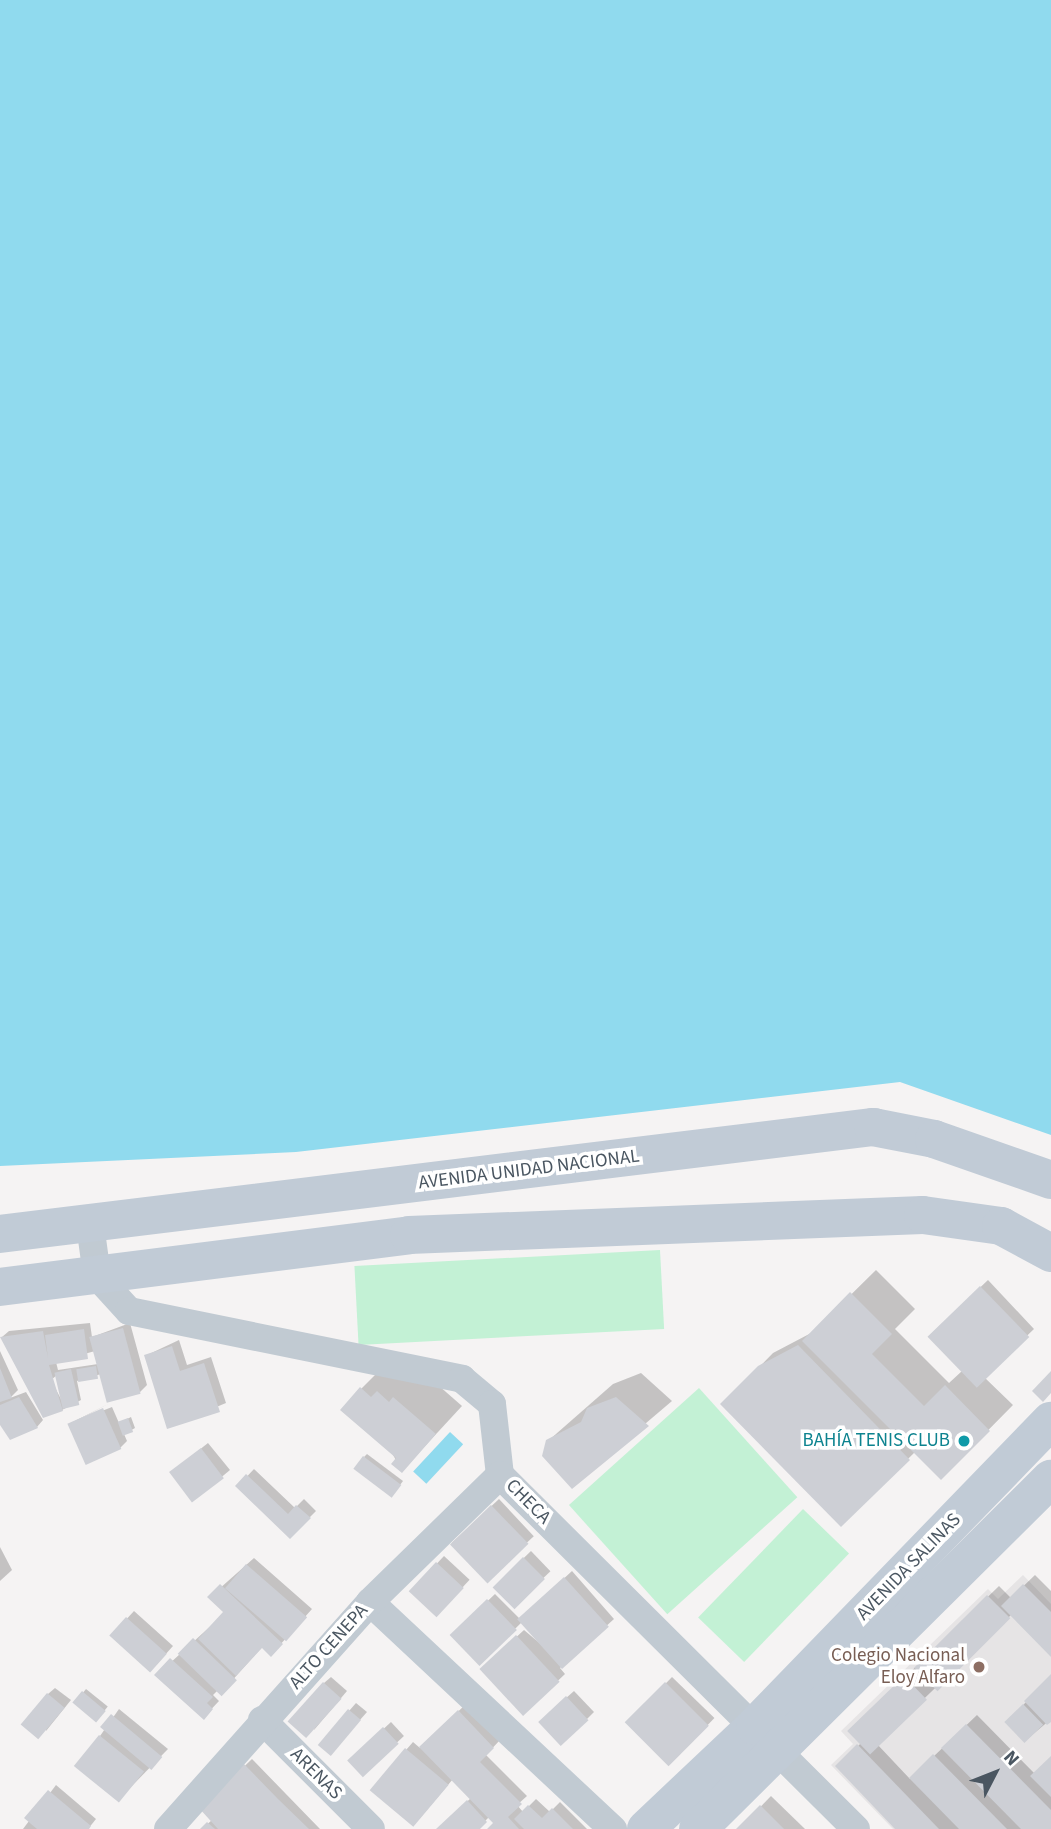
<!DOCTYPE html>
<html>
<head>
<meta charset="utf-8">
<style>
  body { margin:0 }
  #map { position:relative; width:1051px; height:1829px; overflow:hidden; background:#f5f3f3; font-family:"Source Sans 3",sans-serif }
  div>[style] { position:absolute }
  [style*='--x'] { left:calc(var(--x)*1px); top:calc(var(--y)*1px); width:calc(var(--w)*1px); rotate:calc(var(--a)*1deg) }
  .education>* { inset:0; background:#e6e4e5 }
  .green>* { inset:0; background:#c3f1d5; transform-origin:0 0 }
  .water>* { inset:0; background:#90daee; transform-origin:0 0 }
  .shadow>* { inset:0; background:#0003; transform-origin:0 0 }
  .building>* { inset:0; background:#cdcfd5; transform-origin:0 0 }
  .street>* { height:28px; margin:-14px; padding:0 14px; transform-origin:14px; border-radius:14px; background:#c1cad2 }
  .secondary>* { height:38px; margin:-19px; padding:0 19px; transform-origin:19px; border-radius:19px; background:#c1cbd6 }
  .dots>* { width:19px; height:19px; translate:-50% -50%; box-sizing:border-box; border:4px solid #fff; border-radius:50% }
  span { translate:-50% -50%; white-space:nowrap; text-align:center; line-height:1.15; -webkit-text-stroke:7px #fff; paint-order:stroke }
  .street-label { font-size:19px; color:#4a5661 }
  .culture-label { font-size:19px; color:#0d838f }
  .right { translate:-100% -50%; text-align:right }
  .education-label { font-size:19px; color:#785e54 }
  .north { position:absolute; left:960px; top:1738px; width:70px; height:70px; -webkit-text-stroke:5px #fff; paint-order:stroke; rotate:48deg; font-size:19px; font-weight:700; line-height:28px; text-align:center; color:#4a5661 }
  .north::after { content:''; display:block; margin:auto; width:24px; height:32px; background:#4a5661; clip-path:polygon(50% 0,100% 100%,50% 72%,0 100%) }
</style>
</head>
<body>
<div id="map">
  <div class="education">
    <i style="clip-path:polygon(1023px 1575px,1051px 1604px,1051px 1829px,893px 1829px,831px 1765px,853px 1744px,841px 1731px,988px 1589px,998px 1599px)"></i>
  </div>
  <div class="green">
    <i style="left:660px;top:1250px;width:79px;height:306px;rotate:87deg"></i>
    <i style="left:699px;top:1388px;width:147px;height:175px;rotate:48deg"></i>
    <i style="left:803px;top:1509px;width:64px;height:151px;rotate:44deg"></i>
  </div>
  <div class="water">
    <i style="clip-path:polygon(0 0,1051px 0,1051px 1135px,900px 1082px,296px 1152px,0 1166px)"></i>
    <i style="left:450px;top:1432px;width:18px;height:54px;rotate:43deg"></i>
  </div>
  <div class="shadow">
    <i style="clip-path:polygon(876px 1270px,915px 1309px,895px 1329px,949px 1383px,962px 1371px,929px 1336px,988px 1280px,1034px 1329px,984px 1377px,1013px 1405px,941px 1478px,915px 1452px,841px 1525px,723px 1404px,773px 1353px,813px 1332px)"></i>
    <i style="clip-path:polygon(evenodd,90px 1323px,92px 1337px,130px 1323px,147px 1385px,140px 1392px,101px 1374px,77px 1381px,81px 1400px,62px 1410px,2px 1337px,9px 1331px,90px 1323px,95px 1351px,98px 1364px,58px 1370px,56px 1362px,95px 1351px,90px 1323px,57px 1375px,62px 1401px,51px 1380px,57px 1375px)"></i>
    <i style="clip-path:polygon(179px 1340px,187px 1365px,211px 1357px,226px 1403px,168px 1427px,145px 1356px)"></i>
    <i style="clip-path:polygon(0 1351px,18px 1390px,10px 1398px,26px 1392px,43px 1420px,37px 1427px,0 1420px)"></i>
    <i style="clip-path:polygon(385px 1365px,422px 1371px,462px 1406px,402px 1471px,358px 1392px)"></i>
    <i style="clip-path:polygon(641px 1373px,672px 1401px,572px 1486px,548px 1441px,613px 1384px)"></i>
    <i style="clip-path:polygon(110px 1403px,74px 1422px,112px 1407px,119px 1423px,131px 1417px,135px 1428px,124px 1434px,127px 1441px,120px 1448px,69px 1424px)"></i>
    <i style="clip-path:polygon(208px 1443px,230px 1470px,194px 1500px,179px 1466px)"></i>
    <i style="clip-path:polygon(367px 1454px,403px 1481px,394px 1493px,364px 1457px)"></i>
    <i style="clip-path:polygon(254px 1469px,295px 1508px,304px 1499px,316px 1511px,290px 1537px,238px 1486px)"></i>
    <i style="left:499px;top:1499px;width:51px;height:65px;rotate:47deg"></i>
    <i style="clip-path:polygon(0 1547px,12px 1570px,0 1581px)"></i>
    <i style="left:531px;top:1551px;width:28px;height:51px;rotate:46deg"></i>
    <i style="left:444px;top:1556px;width:35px;height:47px;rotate:43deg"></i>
    <i style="clip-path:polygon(254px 1558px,312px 1609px,271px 1655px,263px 1646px,221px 1693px,218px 1690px,213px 1695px,219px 1701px,204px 1717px,157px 1675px,226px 1612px,210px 1597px)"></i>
    <i style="clip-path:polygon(572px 1571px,614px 1619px,560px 1668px,565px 1674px,524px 1713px,482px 1669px,524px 1630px,543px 1646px,522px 1622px,479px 1664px,452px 1635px,495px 1594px,520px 1619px)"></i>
    <i style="clip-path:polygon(1035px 1575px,1051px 1591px,1051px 1655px,1011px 1615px,877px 1744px,910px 1779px,977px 1715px,1035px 1774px,1051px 1758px,1051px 1829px,898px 1829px,838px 1767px,861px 1743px,860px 1721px,999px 1586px,1011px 1598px)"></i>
    <i style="clip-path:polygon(134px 1611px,173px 1646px,156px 1665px,111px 1636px)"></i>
    <i style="clip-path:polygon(1051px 1676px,1051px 1719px,1025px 1741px,1007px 1722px)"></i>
    <i style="clip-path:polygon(331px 1677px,347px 1691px,314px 1730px,324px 1683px)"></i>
    <i style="left:672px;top:1677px;width:59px;height:64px;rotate:44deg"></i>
    <i style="clip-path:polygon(55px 1688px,71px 1700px,46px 1731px,48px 1694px)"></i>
    <i style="left:86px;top:1689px;width:28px;height:18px;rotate:39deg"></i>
    <i style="clip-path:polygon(574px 1691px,594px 1712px,587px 1719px,547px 1715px)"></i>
    <i style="clip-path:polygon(356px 1703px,367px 1712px,337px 1746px,320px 1744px)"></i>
    <i style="clip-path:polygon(466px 1704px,500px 1740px,486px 1755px,527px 1796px,517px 1805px,523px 1812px,536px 1799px,550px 1812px,560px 1802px,587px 1829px,489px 1829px,495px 1823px,489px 1817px,477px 1829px,438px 1829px,471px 1798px,453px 1779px,420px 1818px,372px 1789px,413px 1742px,420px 1748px)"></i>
    <i style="clip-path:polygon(119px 1709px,168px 1749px,125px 1793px,100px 1736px)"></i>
    <i style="left:391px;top:1722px;width:19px;height:57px;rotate:47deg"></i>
    <i style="clip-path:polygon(252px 1759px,320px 1829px,202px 1829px,212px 1820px,201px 1808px)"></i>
    <i style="clip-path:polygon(56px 1785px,96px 1819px,88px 1829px,23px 1829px)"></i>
    <i style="clip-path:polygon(771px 1796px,805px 1829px,739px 1829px)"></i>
  </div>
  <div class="building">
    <i style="left:980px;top:1286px;width:71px;height:73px;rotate:46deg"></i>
    <i style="clip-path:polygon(850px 1292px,892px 1334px,872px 1354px,924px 1406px,945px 1385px,990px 1431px,941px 1480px,802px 1341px)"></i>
    <i style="left:123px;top:1328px;width:68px;height:35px;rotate:75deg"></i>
    <i style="clip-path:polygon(84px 1329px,88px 1359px,49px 1365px,63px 1411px,43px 1418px,0 1337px,43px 1331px,48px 1358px,45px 1335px)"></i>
    <i style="clip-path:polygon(798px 1345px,910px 1460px,841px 1527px,720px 1404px,758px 1366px)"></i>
    <i style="clip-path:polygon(172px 1346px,180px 1371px,204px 1363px,220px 1412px,167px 1429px,144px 1355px)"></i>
    <i style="left:96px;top:1366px;width:13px;height:20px;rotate:81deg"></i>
    <i style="clip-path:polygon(0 1368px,12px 1398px,0 1402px)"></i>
    <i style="left:71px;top:1369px;width:37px;height:17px;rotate:77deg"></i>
    <i style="clip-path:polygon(1051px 1371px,1051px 1393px,1043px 1402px,1032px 1391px)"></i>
    <i style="clip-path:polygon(360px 1387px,371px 1397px,377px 1391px,389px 1402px,393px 1397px,436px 1434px,402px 1473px,391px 1464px,396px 1458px,340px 1410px)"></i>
    <i style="clip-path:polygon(19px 1397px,38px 1428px,10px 1440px,0 1425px,0 1405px)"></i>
    <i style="clip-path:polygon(616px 1397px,649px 1426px,572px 1489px,542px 1456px,546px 1440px,581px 1422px,587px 1408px)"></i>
    <i style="left:103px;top:1408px;width:45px;height:39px;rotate:66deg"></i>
    <i style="left:128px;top:1418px;width:15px;height:11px;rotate:70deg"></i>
    <i style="left:201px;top:1448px;width:38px;height:40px;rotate:53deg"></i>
    <i style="left:363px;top:1456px;width:48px;height:16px;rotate:37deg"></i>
    <i style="clip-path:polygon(246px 1474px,288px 1514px,296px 1505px,311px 1518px,290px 1539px,235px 1486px)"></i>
    <i style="left:491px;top:1505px;width:54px;height:57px;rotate:46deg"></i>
    <i style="left:523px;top:1557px;width:31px;height:43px;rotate:45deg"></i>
    <i style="left:436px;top:1562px;width:38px;height:40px;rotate:43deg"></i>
    <i style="left:246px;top:1564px;width:81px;height:32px;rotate:41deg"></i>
    <i style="left:564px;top:1577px;width:67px;height:63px;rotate:48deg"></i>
    <i style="clip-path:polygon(220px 1584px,283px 1644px,271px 1657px,262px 1648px,236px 1676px,198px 1639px,223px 1612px,207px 1597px)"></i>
    <i style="clip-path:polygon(1023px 1584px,1051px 1612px,1051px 1657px,1001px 1606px)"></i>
    <i style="left:987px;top:1595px;width:33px;height:103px;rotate:45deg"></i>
    <i style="left:487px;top:1599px;width:43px;height:52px;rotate:46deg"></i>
    <i style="left:126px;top:1617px;width:55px;height:25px;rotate:42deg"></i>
    <i style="left:516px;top:1635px;width:64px;height:50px;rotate:47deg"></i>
    <i style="left:193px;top:1638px;width:61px;height:22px;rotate:44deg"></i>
    <i style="clip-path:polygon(170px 1658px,213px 1697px,207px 1703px,213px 1709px,204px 1720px,154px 1675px)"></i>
    <i style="clip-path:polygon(1051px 1674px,1051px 1722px,1047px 1725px,1024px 1701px)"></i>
    <i style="left:904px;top:1676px;width:33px;height:79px;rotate:46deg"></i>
    <i style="left:323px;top:1682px;width:25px;height:53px;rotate:42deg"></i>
    <i style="left:665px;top:1682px;width:62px;height:57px;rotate:45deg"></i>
    <i style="left:82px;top:1691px;width:31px;height:15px;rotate:40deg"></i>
    <i style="left:47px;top:1693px;width:23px;height:41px;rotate:40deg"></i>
    <i style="left:566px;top:1696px;width:33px;height:38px;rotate:47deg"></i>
    <i style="left:1023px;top:1704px;width:29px;height:26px;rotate:46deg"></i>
    <i style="left:348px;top:1709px;width:17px;height:47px;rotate:40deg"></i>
    <i style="clip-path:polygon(458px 1710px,494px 1748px,480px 1762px,522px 1804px,508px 1817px,519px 1829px,487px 1829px,493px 1823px,419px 1747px)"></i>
    <i style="left:111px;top:1714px;width:67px;height:17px;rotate:40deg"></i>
    <i style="clip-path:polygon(966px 1724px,1051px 1810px,1051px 1829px,1021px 1829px,941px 1748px)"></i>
    <i style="left:383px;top:1727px;width:23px;height:49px;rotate:47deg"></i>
    <i style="left:99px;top:1735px;width:58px;height:40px;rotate:39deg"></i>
    <i style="clip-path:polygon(857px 1744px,939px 1829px,895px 1829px,835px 1766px)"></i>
    <i style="left:405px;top:1748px;width:57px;height:55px;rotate:40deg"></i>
    <i style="clip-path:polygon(933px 1754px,1007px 1829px,959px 1829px,909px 1778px)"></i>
    <i style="clip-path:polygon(1051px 1756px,1051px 1797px,1030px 1776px)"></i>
    <i style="clip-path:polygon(244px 1764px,278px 1799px,309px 1829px,218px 1829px,199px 1808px)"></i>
    <i style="clip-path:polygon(48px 1790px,91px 1826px,89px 1829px,37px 1829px,24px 1818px)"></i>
    <i style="clip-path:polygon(467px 1800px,487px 1822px,480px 1829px,436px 1829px)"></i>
    <i style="clip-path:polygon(528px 1805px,542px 1818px,552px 1808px,573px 1829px,524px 1829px,514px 1819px)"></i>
    <i style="clip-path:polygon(760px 1805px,784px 1829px,736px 1829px)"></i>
    <i style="clip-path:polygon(207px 1822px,215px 1829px,200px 1829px)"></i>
  </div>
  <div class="street">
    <i style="--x:90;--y:1224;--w:52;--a:82.3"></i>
    <i style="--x:97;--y:1276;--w:47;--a:47.6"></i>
    <i style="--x:129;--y:1311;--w:340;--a:11.5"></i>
    <i style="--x:462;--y:1379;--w:39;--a:40"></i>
    <i style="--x:492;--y:1404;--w:71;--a:83.6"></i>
    <i style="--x:500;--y:1475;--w:502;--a:44.84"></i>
    <i style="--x:370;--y:1602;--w:333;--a:43.1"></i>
    <i style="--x:262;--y:1720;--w:154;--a:45"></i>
    <i style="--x:168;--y:1829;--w:304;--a:-48.3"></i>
    <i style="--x:370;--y:1602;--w:182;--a:-44.3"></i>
  </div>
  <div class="secondary">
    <i style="--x:0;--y:1234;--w:880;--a:-6.99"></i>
    <i style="--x:873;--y:1127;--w:62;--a:11.1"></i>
    <i style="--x:934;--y:1139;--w:124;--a:19.3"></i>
    <i style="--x:0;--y:1287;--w:412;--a:-7.2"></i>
    <i style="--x:409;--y:1235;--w:514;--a:-2.23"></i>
    <i style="--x:923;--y:1215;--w:79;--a:8"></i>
    <i style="--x:1001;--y:1226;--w:57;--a:28.4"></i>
    <i style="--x:646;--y:1829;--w:150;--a:-43.4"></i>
    <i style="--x:755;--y:1726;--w:425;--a:-45.9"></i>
    <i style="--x:698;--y:1829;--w:497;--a:-44.8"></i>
  </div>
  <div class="dots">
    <i style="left:964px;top:1441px;background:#0f9aa8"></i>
    <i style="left:979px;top:1667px;background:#8d6e63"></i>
  </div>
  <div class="street-label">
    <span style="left:529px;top:1170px;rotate:-7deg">AVENIDA UNIDAD NACIONAL</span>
    <span style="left:528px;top:1502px;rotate:45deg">CHECA</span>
    <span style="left:909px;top:1567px;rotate:-46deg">AVENIDA SALINAS</span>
    <span style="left:329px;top:1647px;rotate:-48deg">ALTO CENEPA</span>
    <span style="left:316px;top:1774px;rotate:45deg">ARENAS</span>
  </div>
  <div class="culture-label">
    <span class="right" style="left:950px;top:1441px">BAHÍA TENIS CLUB</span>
  </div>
  <div class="education-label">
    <span class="right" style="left:965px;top:1667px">Colegio Nacional<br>Eloy Alfaro</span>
  </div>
  <div class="north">N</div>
</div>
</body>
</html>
